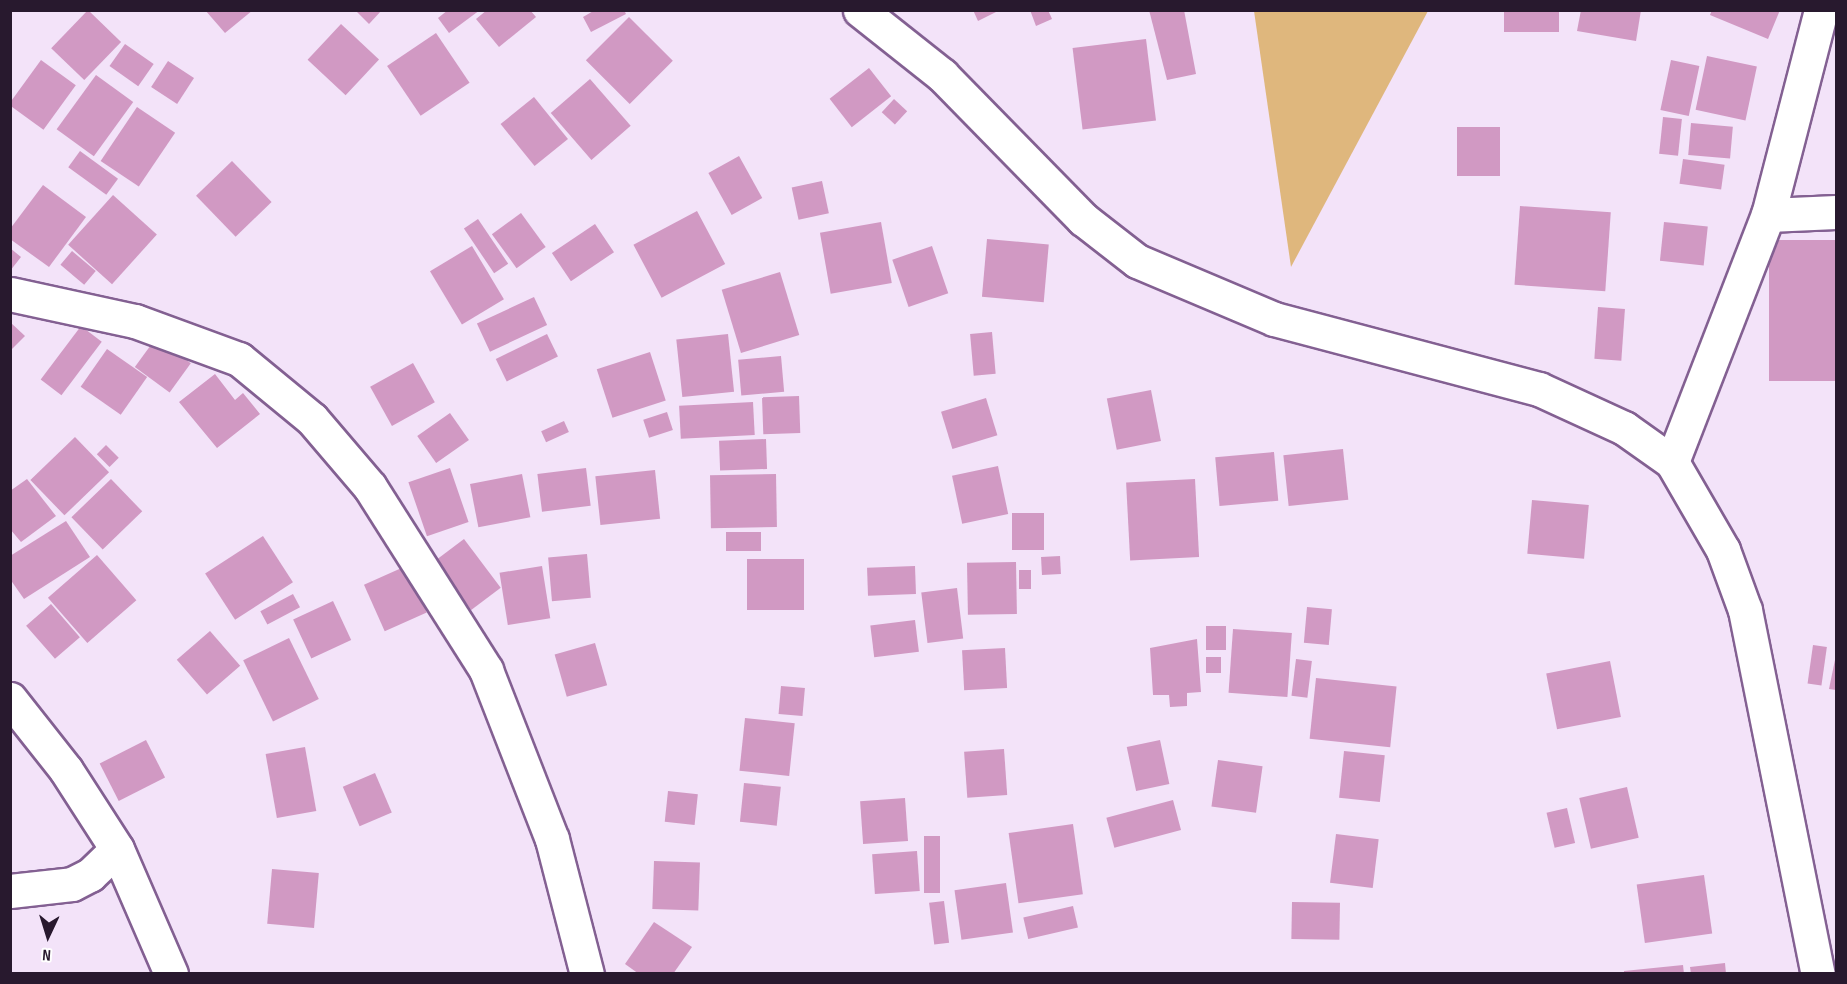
<!DOCTYPE html>
<html>
<head>
<meta charset="utf-8">
<style>
  body { margin:0 }
  #map { position:relative; width:1847px; height:984px; overflow:hidden; background:#f3e3f9; font-family:"Sofia Sans Condensed",sans-serif }
  div>[style] { position:absolute }
  [style*='--x'] { left:calc(var(--x)*1px); top:calc(var(--y)*1px); width:calc(var(--w)*1px); rotate:calc(var(--a)*1deg) }
  .green>* { inset:0; background:#dfb77d }
  .building>* { inset:0; background:#d199c3; transform-origin:0 0 }
  .roads { filter:drop-shadow(2px 0 #836092) drop-shadow(-2px 0 #836092) drop-shadow(0 2px #836092) drop-shadow(0 -2px #836092) }
  .minor>* { height:33px; margin:-16.5px; padding:0 16.5px; transform-origin:16.5px; border-radius:16.5px; background:#fff }
  .major>* { height:33px; margin:-16.5px; padding:0 16.5px; transform-origin:16.5px; border-radius:16.5px; background:#fff }
  span { translate:-50% -50%; white-space:nowrap; text-align:center; line-height:1.15; -webkit-text-stroke:6px #fff; paint-order:stroke }
  .frame { position:absolute; inset:0; border:12px solid #28192e; pointer-events:none }
  .north { position:absolute; left:18px; top:906px; width:60px; height:60px; -webkit-text-stroke:4px #fff; paint-order:stroke; rotate:184deg; font-size:16px; font-weight:700; line-height:24px; text-align:center; color:#28192e }
  .north::after { content:''; display:block; margin:auto; width:21px; height:27px; background:#28192e; clip-path:polygon(50% 0,100% 100%,50% 72%,0 100%) }
</style>
</head>
<body>
<div id="map">
  <div class="green">
    <i style="clip-path:polygon(1254px 11px,1428px 11px,1291px 267px)"></i>
  </div>
  <div class="building">
    <i style="left:88px;top:10px;width:46px;height:53px;rotate:44deg"></i>
    <i style="clip-path:polygon(205px 10px,253px 10px,225px 33px)"></i>
    <i style="clip-path:polygon(355px 10px,382px 10px,369px 24px)"></i>
    <i style="clip-path:polygon(448px 10px,480px 10px,449px 33px,438px 18px)"></i>
    <i style="clip-path:polygon(487px 10px,530px 10px,536px 17px,499px 47px,476px 19px)"></i>
    <i style="clip-path:polygon(595px 10px,624px 10px,626px 14px,591px 32px,583px 17px)"></i>
    <i style="clip-path:polygon(973px 10px,1000px 10px,978px 21px)"></i>
    <i style="clip-path:polygon(1030px 10px,1048px 10px,1052px 19px,1036px 26px)"></i>
    <i style="clip-path:polygon(1149px 10px,1184px 10px,1196px 74px,1167px 80px)"></i>
    <i style="left:1504px;top:10px;width:55px;height:22px"></i>
    <i style="clip-path:polygon(1581px 10px,1641px 10px,1636px 41px,1577px 31px)"></i>
    <i style="clip-path:polygon(1712px 10px,1780px 10px,1768px 39px,1710px 15px)"></i>
    <i style="left:629px;top:17px;width:62px;height:61px;rotate:45deg"></i>
    <i style="left:341px;top:24px;width:52px;height:49px;rotate:43deg"></i>
    <i style="left:436px;top:33px;width:60px;height:59px;rotate:56deg"></i>
    <i style="left:1146px;top:39px;width:82px;height:74px;rotate:83deg"></i>
    <i style="left:125px;top:44px;width:35px;height:27px;rotate:35deg"></i>
    <i style="left:1707px;top:56px;width:51px;height:55px;rotate:12deg"></i>
    <i style="left:41px;top:60px;width:43px;height:55px;rotate:36deg"></i>
    <i style="left:1671px;top:60px;width:29px;height:51px;rotate:12deg"></i>
    <i style="left:168px;top:61px;width:31px;height:31px;rotate:33deg"></i>
    <i style="left:869px;top:68px;width:36px;height:50px;rotate:52deg"></i>
    <i style="left:96px;top:75px;width:46px;height:67px;rotate:36deg"></i>
    <i style="left:590px;top:79px;width:62px;height:52px;rotate:49deg"></i>
    <i style="left:534px;top:97px;width:54px;height:43px;rotate:51deg"></i>
    <i style="left:894px;top:99px;width:18px;height:18px;rotate:43deg"></i>
    <i style="left:137px;top:107px;width:46px;height:65px;rotate:34deg"></i>
    <i style="left:1663px;top:117px;width:19px;height:37px;rotate:6deg"></i>
    <i style="left:1691px;top:123px;width:42px;height:32px;rotate:5deg"></i>
    <i style="left:1457px;top:127px;width:43px;height:49px"></i>
    <i style="left:80px;top:151px;width:47px;height:20px;rotate:36deg"></i>
    <i style="left:739px;top:156px;width:48px;height:35px;rotate:61deg"></i>
    <i style="left:1683px;top:159px;width:42px;height:25px;rotate:8deg"></i>
    <i style="left:232px;top:161px;width:57px;height:50px;rotate:46deg"></i>
    <i style="left:822px;top:181px;width:33px;height:31px;rotate:78deg"></i>
    <i style="clip-path:polygon(43px 185px,86px 217px,49px 267px,10px 239px,10px 229px)"></i>
    <i style="left:113px;top:195px;width:59px;height:67px;rotate:42deg"></i>
    <i style="left:1520px;top:206px;width:91px;height:79px;rotate:4deg"></i>
    <i style="left:697px;top:211px;width:60px;height:72px;rotate:62deg"></i>
    <i style="left:521px;top:213px;width:42px;height:36px;rotate:54deg"></i>
    <i style="left:478px;top:219px;width:54px;height:17px;rotate:56deg"></i>
    <i style="left:881px;top:222px;width:62px;height:62px;rotate:80deg"></i>
    <i style="left:1664px;top:222px;width:44px;height:39px;rotate:6deg"></i>
    <i style="left:595px;top:224px;width:34px;height:52px;rotate:56deg"></i>
    <i style="left:987px;top:239px;width:62px;height:58px;rotate:5deg"></i>
    <i style="left:1836px;top:240px;width:141px;height:67px;rotate:90deg"></i>
    <i style="left:472px;top:246px;width:62px;height:49px;rotate:59deg"></i>
    <i style="left:932px;top:246px;width:50px;height:42px;rotate:71deg"></i>
    <i style="clip-path:polygon(10px 248px,21px 257px,10px 271px)"></i>
    <i style="left:72px;top:251px;width:31px;height:18px;rotate:40deg"></i>
    <i style="left:780px;top:272px;width:66px;height:61px;rotate:73deg"></i>
    <i style="left:534px;top:297px;width:31px;height:63px;rotate:65deg"></i>
    <i style="left:1598px;top:307px;width:27px;height:52px;rotate:4deg"></i>
    <i style="clip-path:polygon(10px 322px,25px 336px,10px 351px)"></i>
    <i style="left:81px;top:326px;width:26px;height:67px;rotate:37deg"></i>
    <i style="left:992px;top:332px;width:42px;height:22px;rotate:85deg"></i>
    <i style="left:547px;top:334px;width:25px;height:57px;rotate:64deg"></i>
    <i style="left:728px;top:334px;width:58px;height:52px;rotate:84deg"></i>
    <i style="left:156px;top:338px;width:43px;height:36px;rotate:36deg"></i>
    <i style="left:107px;top:349px;width:49px;height:46px;rotate:35deg"></i>
    <i style="left:650px;top:352px;width:51px;height:56px;rotate:72deg"></i>
    <i style="left:781px;top:356px;width:36px;height:43px;rotate:85deg"></i>
    <i style="left:413px;top:363px;width:45px;height:49px;rotate:61deg"></i>
    <i style="clip-path:polygon(215px 374px,235px 400px,243px 393px,260px 414px,217px 448px,179px 402px)"></i>
    <i style="left:1151px;top:390px;width:52px;height:45px;rotate:79deg"></i>
    <i style="left:799px;top:396px;width:37px;height:37px;rotate:88deg"></i>
    <i style="left:986px;top:398px;width:39px;height:47px;rotate:73deg"></i>
    <i style="left:753px;top:402px;width:33px;height:74px;rotate:87deg"></i>
    <i style="left:667px;top:412px;width:19px;height:25px;rotate:72deg"></i>
    <i style="left:450px;top:413px;width:33px;height:40px;rotate:55deg"></i>
    <i style="left:564px;top:421px;width:12px;height:25px;rotate:66deg"></i>
    <i style="left:75px;top:437px;width:49px;height:62px;rotate:46deg"></i>
    <i style="left:766px;top:439px;width:30px;height:47px;rotate:88deg"></i>
    <i style="left:106px;top:445px;width:18px;height:13px;rotate:45deg"></i>
    <i style="left:1343px;top:449px;width:51px;height:60px;rotate:84deg"></i>
    <i style="left:1274px;top:452px;width:49px;height:59px;rotate:85deg"></i>
    <i style="left:998px;top:466px;width:49px;height:47px;rotate:78deg"></i>
    <i style="left:450px;top:468px;width:57px;height:44px;rotate:71deg"></i>
    <i style="left:586px;top:468px;width:38px;height:49px;rotate:83deg"></i>
    <i style="left:655px;top:470px;width:49px;height:60px;rotate:84deg"></i>
    <i style="left:522px;top:474px;width:44px;height:53px;rotate:79deg"></i>
    <i style="left:776px;top:474px;width:53px;height:66px;rotate:89deg"></i>
    <i style="clip-path:polygon(27px 479px,56px 516px,21px 542px,10px 529px,10px 491px)"></i>
    <i style="left:111px;top:479px;width:45px;height:55px;rotate:46deg"></i>
    <i style="left:1195px;top:479px;width:78px;height:69px;rotate:87deg"></i>
    <i style="left:1532px;top:500px;width:57px;height:54px;rotate:5deg"></i>
    <i style="left:1012px;top:513px;width:32px;height:37px"></i>
    <i style="clip-path:polygon(66px 521px,90px 557px,24px 599px,10px 579px,10px 556px)"></i>
    <i style="left:761px;top:532px;width:19px;height:35px;rotate:90deg"></i>
    <i style="left:263px;top:536px;width:55px;height:69px;rotate:57deg"></i>
    <i style="left:464px;top:539px;width:61px;height:37px;rotate:53deg"></i>
    <i style="left:587px;top:554px;width:44px;height:39px;rotate:85deg"></i>
    <i style="left:97px;top:555px;width:60px;height:65px;rotate:49deg"></i>
    <i style="left:1060px;top:556px;width:18px;height:19px;rotate:87deg"></i>
    <i style="left:747px;top:559px;width:57px;height:51px"></i>
    <i style="left:1016px;top:562px;width:52px;height:49px;rotate:89deg"></i>
    <i style="left:406px;top:566px;width:51px;height:46px;rotate:66deg"></i>
    <i style="left:542px;top:566px;width:53px;height:43px;rotate:81deg"></i>
    <i style="left:915px;top:566px;width:28px;height:48px;rotate:88deg"></i>
    <i style="left:1019px;top:570px;width:12px;height:19px"></i>
    <i style="left:957px;top:588px;width:51px;height:36px;rotate:83deg"></i>
    <i style="left:293px;top:594px;width:15px;height:37px;rotate:62deg"></i>
    <i style="left:333px;top:601px;width:43px;height:44px;rotate:65deg"></i>
    <i style="left:51px;top:604px;width:44px;height:33px;rotate:49deg"></i>
    <i style="left:1307px;top:607px;width:25px;height:36px;rotate:5deg"></i>
    <i style="left:915px;top:620px;width:32px;height:45px;rotate:83deg"></i>
    <i style="left:1206px;top:626px;width:20px;height:24px"></i>
    <i style="left:1233px;top:629px;width:59px;height:64px;rotate:4deg"></i>
    <i style="left:210px;top:631px;width:46px;height:44px;rotate:49deg"></i>
    <i style="left:289px;top:638px;width:68px;height:51px;rotate:64deg"></i>
    <i style="clip-path:polygon(1197px 639px,1201px 692px,1187px 693px,1187px 706px,1170px 707px,1169px 695px,1153px 695px,1150px 648px)"></i>
    <i style="left:595px;top:643px;width:44px;height:42px;rotate:74deg"></i>
    <i style="left:1813px;top:645px;width:14px;height:39px;rotate:8deg"></i>
    <i style="left:1005px;top:648px;width:40px;height:43px;rotate:87deg"></i>
    <i style="clip-path:polygon(1836px 655px,1836px 690px,1829px 689px)"></i>
    <i style="left:1206px;top:657px;width:15px;height:16px"></i>
    <i style="left:1296px;top:659px;width:16px;height:37px;rotate:7deg"></i>
    <i style="left:1610px;top:661px;width:57px;height:65px;rotate:79deg"></i>
    <i style="left:1316px;top:678px;width:81px;height:61px;rotate:6deg"></i>
    <i style="left:781px;top:686px;width:24px;height:28px;rotate:5deg"></i>
    <i style="left:745px;top:718px;width:50px;height:53px;rotate:6deg"></i>
    <i style="left:146px;top:740px;width:42px;height:52px;rotate:63deg"></i>
    <i style="left:1160px;top:740px;width:45px;height:34px;rotate:78deg"></i>
    <i style="left:305px;top:747px;width:65px;height:40px;rotate:80deg"></i>
    <i style="left:1004px;top:749px;width:46px;height:40px;rotate:86deg"></i>
    <i style="left:1344px;top:751px;width:41px;height:47px;rotate:6deg"></i>
    <i style="left:1218px;top:760px;width:45px;height:47px;rotate:8deg"></i>
    <i style="left:375px;top:773px;width:43px;height:35px;rotate:67deg"></i>
    <i style="left:744px;top:783px;width:37px;height:39px;rotate:6deg"></i>
    <i style="left:1627px;top:787px;width:52px;height:49px;rotate:77deg"></i>
    <i style="left:668px;top:791px;width:30px;height:31px;rotate:6deg"></i>
    <i style="left:905px;top:798px;width:43px;height:45px;rotate:86deg"></i>
    <i style="left:1173px;top:800px;width:31px;height:69px;rotate:75deg"></i>
    <i style="left:1567px;top:808px;width:36px;height:21px;rotate:77deg"></i>
    <i style="left:1073px;top:824px;width:71px;height:65px;rotate:82deg"></i>
    <i style="left:1336px;top:834px;width:43px;height:49px;rotate:7deg"></i>
    <i style="left:924px;top:836px;width:16px;height:57px"></i>
    <i style="left:917px;top:851px;width:40px;height:45px;rotate:86deg"></i>
    <i style="left:654px;top:861px;width:46px;height:48px;rotate:2deg"></i>
    <i style="left:272px;top:869px;width:47px;height:55px;rotate:5deg"></i>
    <i style="left:1704px;top:875px;width:59px;height:68px;rotate:82deg"></i>
    <i style="left:1006px;top:883px;width:50px;height:52px;rotate:82deg"></i>
    <i style="left:944px;top:901px;width:42px;height:15px;rotate:83deg"></i>
    <i style="left:1292px;top:902px;width:48px;height:37px;rotate:1deg"></i>
    <i style="left:1073px;top:906px;width:22px;height:51px;rotate:77deg"></i>
    <i style="clip-path:polygon(654px 922px,692px 947px,673px 974px,639px 974px,625px 964px)"></i>
    <i style="clip-path:polygon(1725px 963px,1726px 974px,1691px 974px,1690px 967px)"></i>
    <i style="clip-path:polygon(1683px 965px,1684px 974px,1624px 974px,1624px 971px)"></i>
  </div>
  <div class="roads">
    <div class="minor">
      <i style="--x:1768;--y:215;--w:68;--a:-2.5"></i>
      <i style="--x:10;--y:294;--w:128;--a:12.2"></i>
      <i style="--x:135;--y:321;--w:111;--a:20.1"></i>
      <i style="--x:239;--y:359;--w:94;--a:39.4"></i>
      <i style="--x:312;--y:419;--w:89;--a:49.5"></i>
      <i style="--x:370;--y:487;--w:217;--a:57.6"></i>
      <i style="--x:486;--y:670;--w:181;--a:68.7"></i>
      <i style="--x:552;--y:839;--w:139;--a:75.5"></i>
      <i style="--x:1672;--y:462;--w:265;--a:-68.8"></i>
      <i style="--x:1768;--y:215;--w:212;--a:-75.5"></i>
      <i style="--x:10;--y:699;--w:90;--a:51.7"></i>
      <i style="--x:66;--y:770;--w:94;--a:57.2"></i>
      <i style="--x:117;--y:849;--w:136;--a:66.6"></i>
      <i style="--x:10;--y:891;--w:62;--a:-6.4"></i>
      <i style="--x:72;--y:884;--w:20;--a:-27"></i>
      <i style="--x:90;--y:875;--w:37;--a:-44"></i>
    </div>
    <div class="major">
      <i style="--x:860;--y:10;--w:105;--a:38.4"></i>
      <i style="--x:942;--y:75;--w:202;--a:45.6"></i>
      <i style="--x:1083;--y:219;--w:68;--a:37.9"></i>
      <i style="--x:1137;--y:261;--w:149;--a:22.9"></i>
      <i style="--x:1274;--y:319;--w:274;--a:14.8"></i>
      <i style="--x:1539;--y:389;--w:94;--a:24.6"></i>
      <i style="--x:1624;--y:428;--w:59;--a:35.3"></i>
      <i style="--x:1672;--y:462;--w:102;--a:59.9"></i>
      <i style="--x:1723;--y:550;--w:64;--a:69.9"></i>
      <i style="--x:1745;--y:610;--w:371;--a:78.7"></i>
    </div>
  </div>
  <div class="frame"></div>
  <div class="north">N</div>
</div>
</body>
</html>
